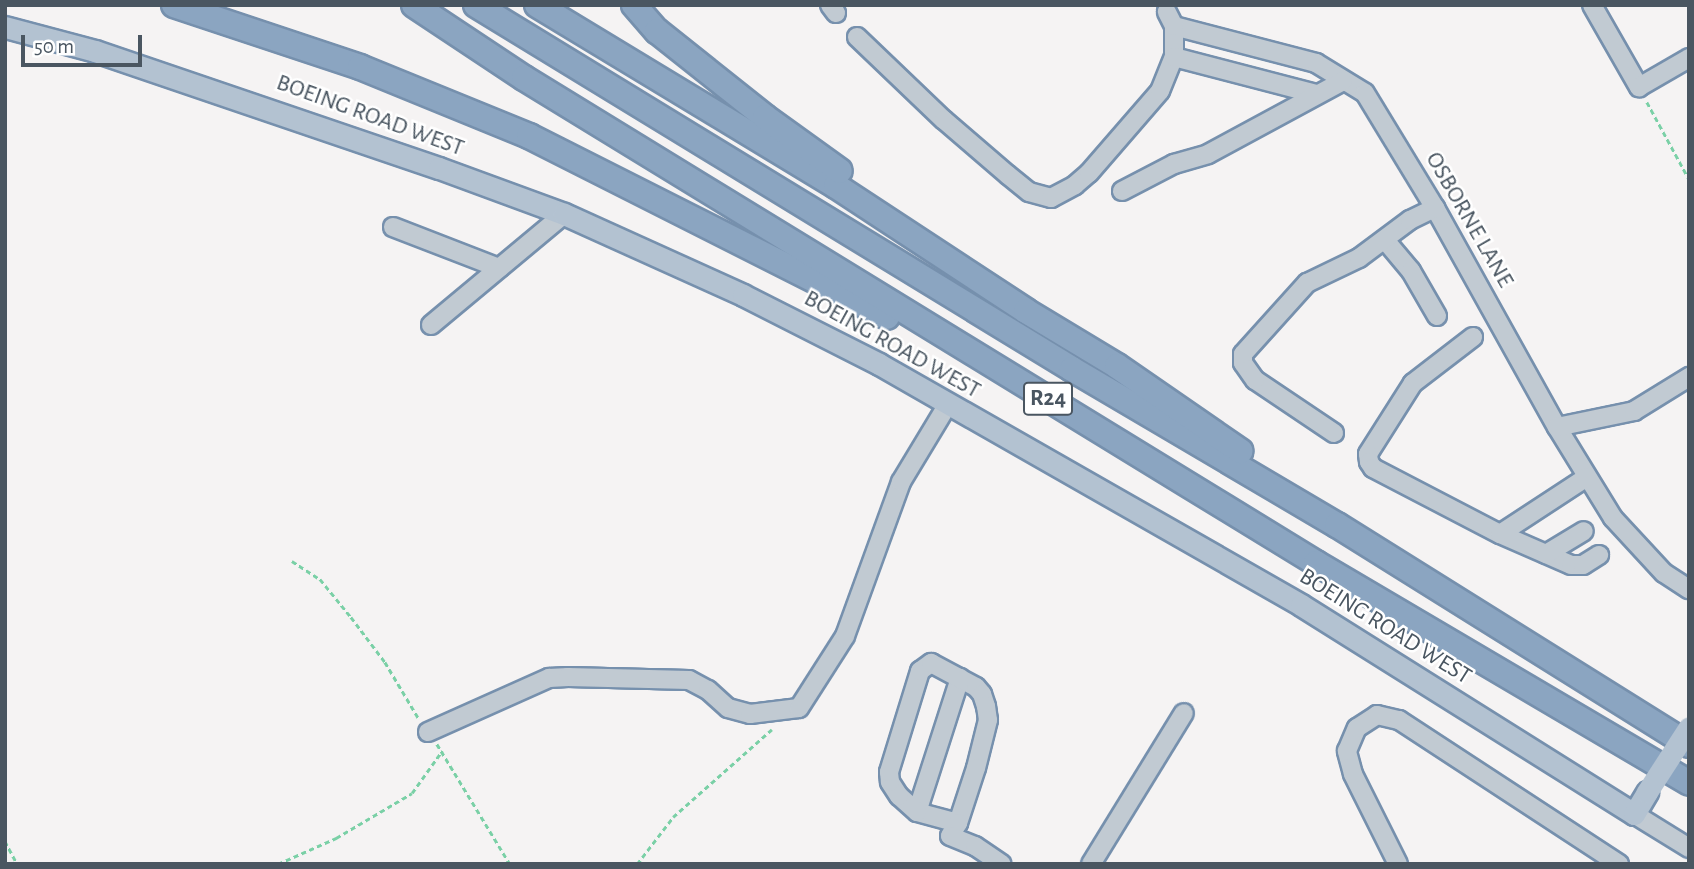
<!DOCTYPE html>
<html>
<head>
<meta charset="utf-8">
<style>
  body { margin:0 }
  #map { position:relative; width:1694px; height:869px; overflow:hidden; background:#f5f3f3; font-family:"Alegreya Sans",sans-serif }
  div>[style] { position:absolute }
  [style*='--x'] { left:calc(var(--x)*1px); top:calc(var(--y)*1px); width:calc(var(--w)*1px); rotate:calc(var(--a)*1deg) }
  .path>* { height:2.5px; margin-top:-1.25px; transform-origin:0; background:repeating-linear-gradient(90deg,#7ad0a6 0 5px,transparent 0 8.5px) }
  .roads { filter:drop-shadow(2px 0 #7690ad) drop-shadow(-2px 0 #7690ad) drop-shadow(0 2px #7690ad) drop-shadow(0 -2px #7690ad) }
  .minor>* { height:18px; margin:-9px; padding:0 9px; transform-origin:9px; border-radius:9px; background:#c1cad2 }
  .major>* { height:21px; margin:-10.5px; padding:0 10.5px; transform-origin:10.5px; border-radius:10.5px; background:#b3c2d1 }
  .highway>* { height:24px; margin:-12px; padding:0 12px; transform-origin:12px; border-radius:12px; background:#8ba5c1 }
  .major-bridge>* { height:21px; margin:-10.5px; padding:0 10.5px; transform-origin:10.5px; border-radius:10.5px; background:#b3c2d1 }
  span { translate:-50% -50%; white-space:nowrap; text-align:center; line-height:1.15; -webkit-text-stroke:5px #fff; paint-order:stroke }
  .shield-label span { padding:2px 5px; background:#fff; border:2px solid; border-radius:5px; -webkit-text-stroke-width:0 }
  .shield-label { font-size:23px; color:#4a5661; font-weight:700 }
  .street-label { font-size:24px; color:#4a5661 }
  .frame { position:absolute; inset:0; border:7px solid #4a5661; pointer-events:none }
  .scale { position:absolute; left:21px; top:35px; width:121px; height:32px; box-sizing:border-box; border:4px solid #4a5661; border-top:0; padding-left:9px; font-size:21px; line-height:24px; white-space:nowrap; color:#4a5661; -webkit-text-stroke:5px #fff; paint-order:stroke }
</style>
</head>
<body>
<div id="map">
  <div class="path">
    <i style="--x:1647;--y:102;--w:88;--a:61.4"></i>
    <i style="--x:292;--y:561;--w:33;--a:33"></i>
    <i style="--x:320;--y:579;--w:49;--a:50.8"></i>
    <i style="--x:351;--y:617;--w:56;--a:52.9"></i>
    <i style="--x:385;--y:662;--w:66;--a:59.2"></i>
    <i style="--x:437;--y:744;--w:140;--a:58.7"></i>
    <i style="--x:5;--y:841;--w:26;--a:62"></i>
    <i style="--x:278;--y:864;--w:64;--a:-24.1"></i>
    <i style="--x:336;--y:838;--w:88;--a:-30.6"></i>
    <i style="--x:412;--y:793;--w:52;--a:-54.5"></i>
    <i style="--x:637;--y:864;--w:59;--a:-52.5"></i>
    <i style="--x:673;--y:817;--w:132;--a:-41.6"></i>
  </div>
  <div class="roads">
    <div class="minor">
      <i style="--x:830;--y:5;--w:10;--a:53"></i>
      <i style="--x:1592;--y:5;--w:95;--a:60.2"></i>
      <i style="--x:1639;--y:87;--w:58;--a:-30.1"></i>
      <i style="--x:1174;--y:26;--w:147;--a:14.6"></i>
      <i style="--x:1316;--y:63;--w:57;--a:31.5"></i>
      <i style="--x:1365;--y:93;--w:135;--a:58.7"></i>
      <i style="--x:1435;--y:208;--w:251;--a:60.9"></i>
      <i style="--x:1557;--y:427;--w:107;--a:58.4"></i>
      <i style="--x:1613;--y:518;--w:75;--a:47.2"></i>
      <i style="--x:1664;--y:573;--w:30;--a:33"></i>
      <i style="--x:857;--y:37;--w:120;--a:43.7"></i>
      <i style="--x:944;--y:120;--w:84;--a:40.7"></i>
      <i style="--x:1008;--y:175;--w:27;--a:39"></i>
      <i style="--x:1029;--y:192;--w:23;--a:15"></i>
      <i style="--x:1051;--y:198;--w:27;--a:-28"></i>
      <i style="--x:1075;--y:185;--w:18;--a:-41"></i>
      <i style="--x:1089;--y:173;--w:108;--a:-49.1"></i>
      <i style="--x:1160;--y:91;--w:37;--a:-68"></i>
      <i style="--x:1174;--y:57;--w:31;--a:-90"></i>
      <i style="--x:1174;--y:26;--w:16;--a:-117"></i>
      <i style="--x:1174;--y:57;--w:147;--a:14.6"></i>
      <i style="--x:1122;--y:191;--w:59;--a:-27.4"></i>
      <i style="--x:1174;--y:164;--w:35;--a:-16"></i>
      <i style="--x:1208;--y:154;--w:153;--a:-28.4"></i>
      <i style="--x:393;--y:227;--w:114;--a:21.1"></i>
      <i style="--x:1385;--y:240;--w:40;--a:50"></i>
      <i style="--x:1411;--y:271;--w:52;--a:60"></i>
      <i style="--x:431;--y:325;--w:173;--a:-39.8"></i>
      <i style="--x:1473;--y:337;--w:76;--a:142.5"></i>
      <i style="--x:1413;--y:383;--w:84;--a:122.4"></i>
      <i style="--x:1368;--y:454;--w:8;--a:83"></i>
      <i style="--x:1369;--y:462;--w:7;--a:56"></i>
      <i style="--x:1373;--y:468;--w:143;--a:27.5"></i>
      <i style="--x:1557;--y:427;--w:79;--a:-11.7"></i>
      <i style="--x:1634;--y:411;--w:65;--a:-31.7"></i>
      <i style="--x:1334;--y:433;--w:95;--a:-146.1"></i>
      <i style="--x:1255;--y:380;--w:21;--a:-125"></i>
      <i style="--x:1243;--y:363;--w:9;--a:-90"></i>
      <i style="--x:1243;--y:354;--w:96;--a:-48"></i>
      <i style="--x:1307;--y:283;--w:58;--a:-25.7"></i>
      <i style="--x:1359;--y:258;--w:64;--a:-36.7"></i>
      <i style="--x:1410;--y:220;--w:28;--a:-26"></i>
      <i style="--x:1587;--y:477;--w:104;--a:146.8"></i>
      <i style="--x:1500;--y:534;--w:77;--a:23.6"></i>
      <i style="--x:1571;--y:565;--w:12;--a:0"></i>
      <i style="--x:1583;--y:565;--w:19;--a:-32"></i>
      <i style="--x:1546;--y:554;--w:44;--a:-31.2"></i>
      <i style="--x:428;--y:732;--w:133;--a:-24.1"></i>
      <i style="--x:549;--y:678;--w:19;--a:-3"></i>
      <i style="--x:568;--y:677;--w:121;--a:1.4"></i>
      <i style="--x:689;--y:680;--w:21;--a:28"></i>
      <i style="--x:708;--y:690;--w:27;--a:42"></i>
      <i style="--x:728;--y:708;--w:23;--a:15"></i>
      <i style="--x:750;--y:714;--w:49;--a:-7"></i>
      <i style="--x:799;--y:708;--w:85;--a:-57.4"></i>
      <i style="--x:845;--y:636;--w:164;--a:-70"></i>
      <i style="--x:901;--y:482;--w:91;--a:-58.9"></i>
      <i style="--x:917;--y:812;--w:141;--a:-72.2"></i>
      <i style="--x:1634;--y:814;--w:65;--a:31.7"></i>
      <i style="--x:958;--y:823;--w:42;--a:-165"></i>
      <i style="--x:917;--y:812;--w:24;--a:-138"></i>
      <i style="--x:899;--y:796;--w:17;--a:-123"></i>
      <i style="--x:890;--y:782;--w:10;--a:-96"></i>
      <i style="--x:889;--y:772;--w:106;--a:-72.9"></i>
      <i style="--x:920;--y:671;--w:14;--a:-36"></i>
      <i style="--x:931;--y:663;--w:51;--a:28.1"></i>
      <i style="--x:976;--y:687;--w:9;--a:49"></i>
      <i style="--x:982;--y:694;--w:13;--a:72"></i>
      <i style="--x:986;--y:706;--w:14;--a:82"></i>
      <i style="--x:988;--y:720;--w:49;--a:104"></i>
      <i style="--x:976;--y:768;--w:58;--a:108.1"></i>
      <i style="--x:958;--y:823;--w:15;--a:122"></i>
      <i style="--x:950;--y:836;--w:27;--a:22"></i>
      <i style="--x:975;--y:846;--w:32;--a:34"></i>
      <i style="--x:1091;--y:864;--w:177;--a:-58.4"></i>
      <i style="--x:1398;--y:864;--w:101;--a:-116.6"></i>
      <i style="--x:1353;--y:774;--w:24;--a:-105"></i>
      <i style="--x:1347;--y:751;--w:25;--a:-67"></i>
      <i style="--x:1357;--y:728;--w:24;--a:-33"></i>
      <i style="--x:1377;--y:715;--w:23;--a:13"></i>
      <i style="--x:1399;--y:720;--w:263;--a:33.2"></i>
    </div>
    <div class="major">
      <i style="--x:5;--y:27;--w:93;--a:14.9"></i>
      <i style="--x:95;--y:51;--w:363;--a:18.8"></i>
      <i style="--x:439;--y:168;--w:133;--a:20.2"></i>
      <i style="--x:564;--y:214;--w:196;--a:24.3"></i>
      <i style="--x:743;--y:295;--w:153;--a:26.9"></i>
      <i style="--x:879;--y:364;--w:486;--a:29.7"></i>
      <i style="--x:1301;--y:605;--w:393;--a:32.1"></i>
      <i style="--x:1634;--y:814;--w:26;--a:-59"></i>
    </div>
    <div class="highway">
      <i style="--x:174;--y:5;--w:196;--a:18.4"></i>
      <i style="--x:360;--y:67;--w:183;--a:22.2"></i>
      <i style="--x:529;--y:136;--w:401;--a:26.8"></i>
      <i style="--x:414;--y:5;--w:132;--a:33.6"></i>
      <i style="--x:524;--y:78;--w:929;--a:31.48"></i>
      <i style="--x:1316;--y:563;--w:433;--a:30.5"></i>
      <i style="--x:476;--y:5;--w:698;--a:31.41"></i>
      <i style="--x:1072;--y:369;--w:308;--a:30.5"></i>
      <i style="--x:1337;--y:525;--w:415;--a:32"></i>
      <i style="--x:537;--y:5;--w:350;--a:31.2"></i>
      <i style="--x:836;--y:186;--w:227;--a:33.3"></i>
      <i style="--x:1026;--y:311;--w:106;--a:31.1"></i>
      <i style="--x:1117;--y:366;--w:150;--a:34.6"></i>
      <i style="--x:634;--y:5;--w:35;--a:49"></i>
      <i style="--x:657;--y:31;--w:138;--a:38.5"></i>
      <i style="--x:765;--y:117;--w:92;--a:35.8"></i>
    </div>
  </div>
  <div class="major-bridge">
    <i style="--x:1647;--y:792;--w:77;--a:-57.1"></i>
  </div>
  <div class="shield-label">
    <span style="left:1048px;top:399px">R24</span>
  </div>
  <div class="street-label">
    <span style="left:370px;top:116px;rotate:20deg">BOEING ROAD WEST</span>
    <span style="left:1469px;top:220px;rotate:60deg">OSBORNE LANE</span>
    <span style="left:892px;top:345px;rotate:29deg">BOEING ROAD WEST</span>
    <span style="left:1385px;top:627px;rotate:32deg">BOEING ROAD WEST</span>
  </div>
  <div class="frame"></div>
  <div class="scale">50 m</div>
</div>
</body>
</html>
